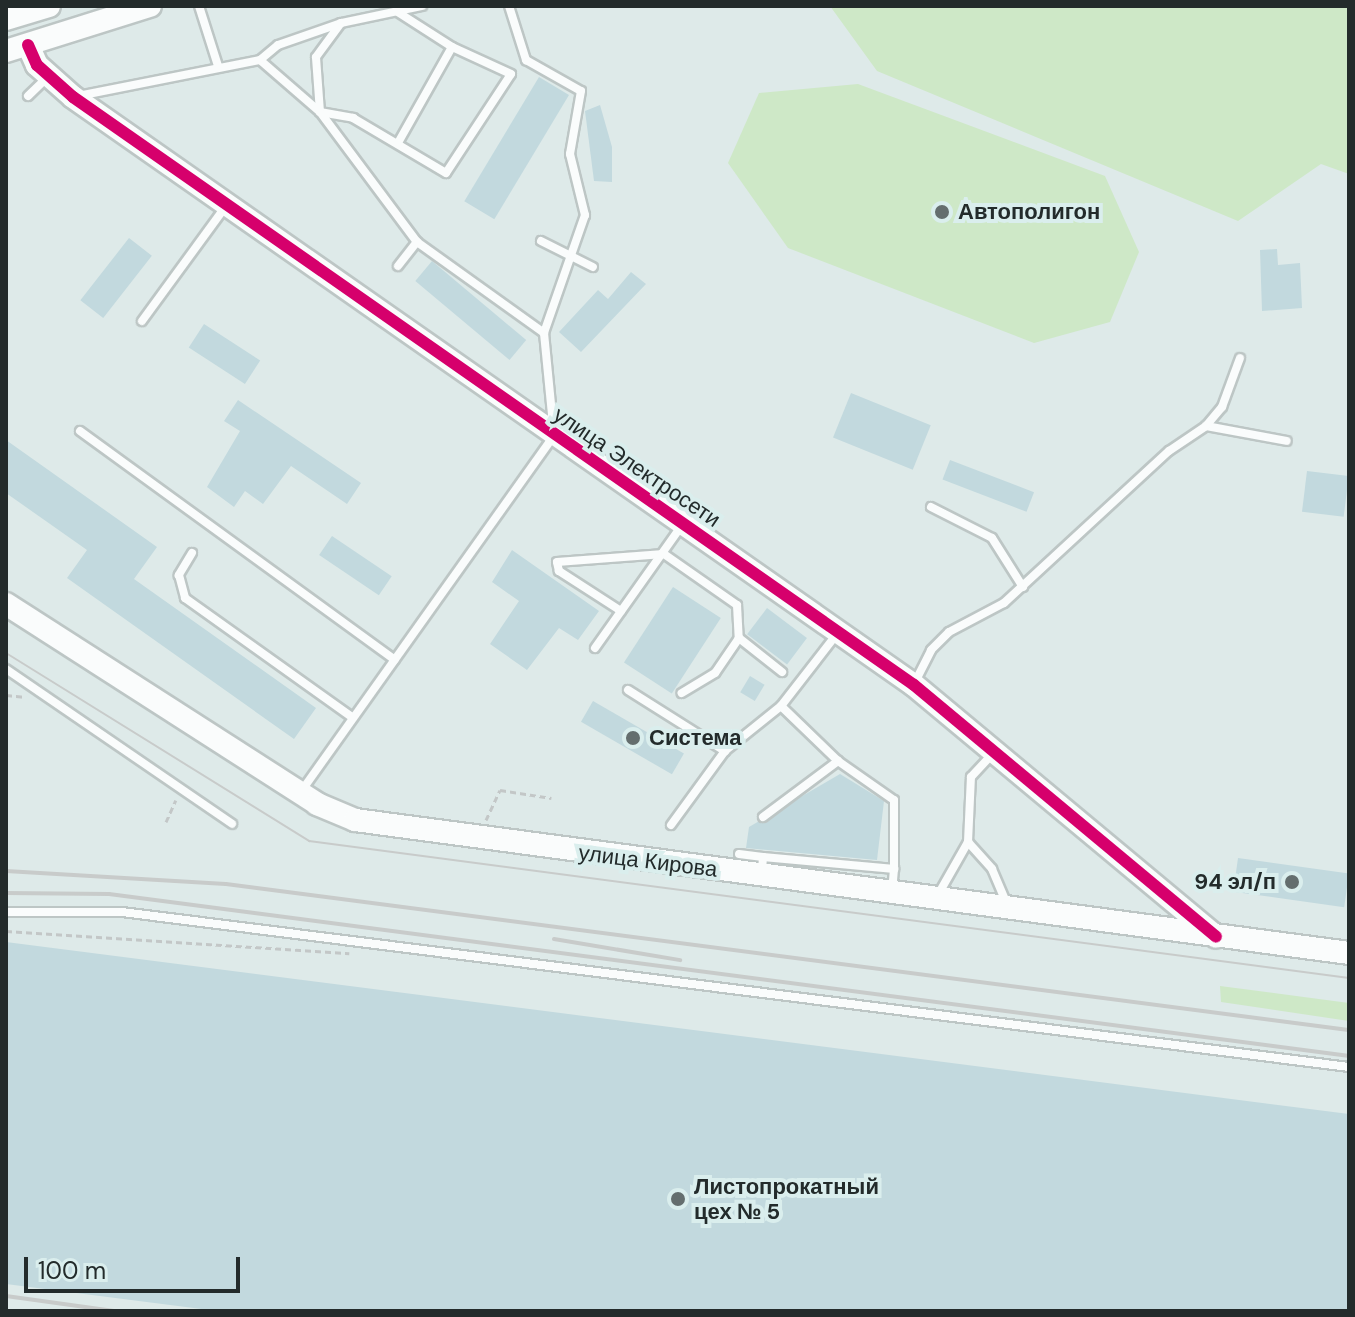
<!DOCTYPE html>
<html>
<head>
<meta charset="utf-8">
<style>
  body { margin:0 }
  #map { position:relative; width:1355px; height:1317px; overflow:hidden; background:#deeae9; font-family:"DM Sans",sans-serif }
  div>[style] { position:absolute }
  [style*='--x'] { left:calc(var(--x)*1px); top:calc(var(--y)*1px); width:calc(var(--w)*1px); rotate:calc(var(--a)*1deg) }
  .green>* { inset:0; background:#cee8c7 }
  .building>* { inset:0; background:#c2d9de; transform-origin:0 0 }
  .path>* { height:3px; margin-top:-1.5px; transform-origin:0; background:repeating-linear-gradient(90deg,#c3c7c7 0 6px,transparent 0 10px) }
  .roads { filter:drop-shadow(2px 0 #bdc6c5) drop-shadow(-2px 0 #bdc6c5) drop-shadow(0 2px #bdc6c5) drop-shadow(0 -2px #bdc6c5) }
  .lane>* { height:8px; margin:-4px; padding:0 4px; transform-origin:4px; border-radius:4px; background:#fafcfc }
  .secondary>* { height:22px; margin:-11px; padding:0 11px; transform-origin:11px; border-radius:11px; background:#fafcfc }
  .tram>* { height:2px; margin:-1px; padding:0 1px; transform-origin:1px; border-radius:1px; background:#c8cbca }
  .rail>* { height:4px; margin:-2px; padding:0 2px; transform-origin:2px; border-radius:2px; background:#c8cbca }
  .cycleway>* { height:12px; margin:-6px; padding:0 6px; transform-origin:6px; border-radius:6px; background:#d6006c }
  .dots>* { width:22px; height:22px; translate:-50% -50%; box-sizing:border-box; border:4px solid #daeeed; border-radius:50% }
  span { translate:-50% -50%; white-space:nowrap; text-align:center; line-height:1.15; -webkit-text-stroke:8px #daeeed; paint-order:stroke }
  .poi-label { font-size:22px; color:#232b2b; font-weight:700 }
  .left { translate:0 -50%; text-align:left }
  .right { translate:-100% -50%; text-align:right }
  .street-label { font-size:22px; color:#232b2b }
  .frame { position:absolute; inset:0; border:8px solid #232b2b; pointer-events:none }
  .scale { position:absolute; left:24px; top:1257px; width:216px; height:36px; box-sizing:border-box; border:4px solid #232b2b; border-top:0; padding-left:10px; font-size:24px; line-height:28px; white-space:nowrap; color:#232b2b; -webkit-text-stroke:6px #daeeed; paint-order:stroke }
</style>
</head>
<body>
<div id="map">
  <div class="green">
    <i style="clip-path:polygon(830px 6px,1349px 6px,1349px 174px,1321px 164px,1238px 221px,877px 71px)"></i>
    <i style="clip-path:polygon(858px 84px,1105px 176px,1139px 252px,1110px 322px,1034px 343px,788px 248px,728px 163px,759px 93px)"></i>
    <i style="clip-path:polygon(1220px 986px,1349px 1003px,1349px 1021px,1221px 1002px)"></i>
  </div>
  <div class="building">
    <i style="left:539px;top:77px;width:35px;height:145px;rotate:31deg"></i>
    <i style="clip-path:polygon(600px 105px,612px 147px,612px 182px,594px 181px,585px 111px)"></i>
    <i style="left:129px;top:238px;width:29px;height:79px;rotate:38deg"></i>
    <i style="clip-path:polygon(1277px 249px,1278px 265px,1300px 263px,1302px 308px,1262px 311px,1260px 250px)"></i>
    <i style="left:432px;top:261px;width:123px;height:26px;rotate:40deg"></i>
    <i style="clip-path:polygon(631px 272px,646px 284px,581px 352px,559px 332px,598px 290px,608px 299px)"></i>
    <i style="left:204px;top:324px;width:67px;height:28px;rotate:33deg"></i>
    <i style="left:851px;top:393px;width:86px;height:48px;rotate:22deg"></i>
    <i style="clip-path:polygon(238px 400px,361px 483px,347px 504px,291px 466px,263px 504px,245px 491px,234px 507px,207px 487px,240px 431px,224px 421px)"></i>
    <i style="clip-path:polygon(6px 440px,157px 547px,134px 579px,316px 708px,294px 739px,67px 578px,87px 550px,6px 493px)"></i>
    <i style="left:950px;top:460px;width:90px;height:21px;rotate:21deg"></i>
    <i style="left:1307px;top:471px;width:42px;height:41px;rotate:7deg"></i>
    <i style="left:332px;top:536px;width:72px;height:23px;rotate:34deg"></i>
    <i style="clip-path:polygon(512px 550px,599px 611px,578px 640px,559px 628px,527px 670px,490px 644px,519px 601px,492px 582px)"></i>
    <i style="left:673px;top:587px;width:57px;height:90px;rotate:33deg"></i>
    <i style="left:767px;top:608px;width:50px;height:33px;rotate:37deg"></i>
    <i style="left:750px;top:676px;width:17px;height:19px;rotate:31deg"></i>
    <i style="left:593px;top:701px;width:105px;height:24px;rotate:30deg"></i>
    <i style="clip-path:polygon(840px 774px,884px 801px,877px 860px,746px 848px,749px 827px)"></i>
    <i style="left:1238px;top:858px;width:112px;height:34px;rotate:8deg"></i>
    <i style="clip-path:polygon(6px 942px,1349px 1114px,1349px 1311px,217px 1311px,6px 1284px)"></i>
  </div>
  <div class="path">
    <i style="--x:6;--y:695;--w:20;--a:6"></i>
    <i style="--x:486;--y:820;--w:33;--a:-65"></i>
    <i style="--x:500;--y:790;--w:52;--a:8.9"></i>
    <i style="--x:166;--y:822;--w:24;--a:-66"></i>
    <i style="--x:6;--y:931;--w:344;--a:3.7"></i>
  </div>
  <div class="roads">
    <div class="lane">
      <i style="--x:199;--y:6;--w:63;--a:72.4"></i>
      <i style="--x:509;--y:6;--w:57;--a:72.5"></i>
      <i style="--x:526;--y:60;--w:63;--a:29.4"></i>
      <i style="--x:581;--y:91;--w:64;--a:99.9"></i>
      <i style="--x:570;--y:154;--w:63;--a:76.2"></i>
      <i style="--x:585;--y:215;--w:125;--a:109.2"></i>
      <i style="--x:396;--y:11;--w:67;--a:32.7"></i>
      <i style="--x:260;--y:60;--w:79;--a:40.9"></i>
      <i style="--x:320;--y:112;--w:34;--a:10"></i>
      <i style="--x:353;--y:118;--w:108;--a:30.6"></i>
      <i style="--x:446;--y:173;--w:118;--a:-56.7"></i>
      <i style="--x:511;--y:74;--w:65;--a:-155.4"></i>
      <i style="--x:452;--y:47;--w:108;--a:119.4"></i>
      <i style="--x:28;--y:96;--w:29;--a:-44"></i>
      <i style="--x:78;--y:96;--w:186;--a:-11.2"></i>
      <i style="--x:260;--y:60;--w:23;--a:-40"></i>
      <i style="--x:278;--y:45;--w:67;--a:-19.2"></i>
      <i style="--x:341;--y:23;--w:83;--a:-11.9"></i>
      <i style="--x:541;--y:241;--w:58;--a:26.6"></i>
      <i style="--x:398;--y:266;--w:31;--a:-52"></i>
      <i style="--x:142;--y:321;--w:142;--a:-53.9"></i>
      <i style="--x:1206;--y:426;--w:82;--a:10.5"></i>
      <i style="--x:80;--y:431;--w:389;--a:36"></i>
      <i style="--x:931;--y:507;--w:68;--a:26.9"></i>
      <i style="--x:992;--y:538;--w:58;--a:57.7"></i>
      <i style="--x:192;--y:553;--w:26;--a:121"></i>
      <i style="--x:179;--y:575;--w:24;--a:75"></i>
      <i style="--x:185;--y:598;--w:206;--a:35.5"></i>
      <i style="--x:621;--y:611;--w:74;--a:-147.2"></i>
      <i style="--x:559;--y:571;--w:9;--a:-103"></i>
      <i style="--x:557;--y:562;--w:107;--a:-4.3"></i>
      <i style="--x:664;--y:554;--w:89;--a:34.9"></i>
      <i style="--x:737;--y:605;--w:33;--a:87"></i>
      <i style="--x:739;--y:638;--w:42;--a:124.4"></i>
      <i style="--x:715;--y:673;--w:39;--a:149"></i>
      <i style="--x:739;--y:638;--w:55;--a:38.3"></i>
      <i style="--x:595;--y:648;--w:151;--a:-54.7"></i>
      <i style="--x:6;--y:669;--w:274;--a:34.4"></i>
      <i style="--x:914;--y:684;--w:38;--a:-63"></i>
      <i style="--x:931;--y:650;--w:25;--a:-45"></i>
      <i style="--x:949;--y:632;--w:62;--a:-27.8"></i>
      <i style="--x:1004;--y:603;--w:224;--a:-42.7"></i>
      <i style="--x:1169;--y:451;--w:45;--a:-34"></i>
      <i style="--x:1206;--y:426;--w:25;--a:-50"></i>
      <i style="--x:1222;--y:407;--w:52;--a:-69.8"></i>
      <i style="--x:628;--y:690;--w:115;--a:32.2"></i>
      <i style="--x:781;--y:706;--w:79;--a:44"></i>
      <i style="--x:300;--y:793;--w:439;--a:-54.6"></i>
      <i style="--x:554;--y:435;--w:102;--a:-95.6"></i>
      <i style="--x:544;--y:333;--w:156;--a:-144.4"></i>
      <i style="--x:417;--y:242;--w:162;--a:-126.7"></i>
      <i style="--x:320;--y:112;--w:55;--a:-94.2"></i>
      <i style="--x:316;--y:57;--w:42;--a:-53.7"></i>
      <i style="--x:763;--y:817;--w:94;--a:-36.7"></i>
      <i style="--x:838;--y:761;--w:68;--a:34.9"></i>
      <i style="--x:894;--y:800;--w:69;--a:90"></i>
      <i style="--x:671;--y:825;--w:92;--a:-53.9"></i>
      <i style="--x:725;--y:751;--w:72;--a:-38.8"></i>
      <i style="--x:781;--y:706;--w:90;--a:-52.2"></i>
      <i style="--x:968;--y:842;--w:36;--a:48"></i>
      <i style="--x:992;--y:869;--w:39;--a:67"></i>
      <i style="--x:739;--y:854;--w:24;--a:7"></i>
      <i style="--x:762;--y:871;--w:14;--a:-86"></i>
      <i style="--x:763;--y:857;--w:132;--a:5.2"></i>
      <i style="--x:894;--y:869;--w:21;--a:95"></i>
      <i style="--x:939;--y:893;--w:59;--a:-60.4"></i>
      <i style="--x:968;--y:842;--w:65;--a:-87.4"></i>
      <i style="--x:971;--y:777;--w:33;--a:-47"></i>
      <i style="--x:6;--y:912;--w:116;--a:0"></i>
      <i style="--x:122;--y:912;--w:1237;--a:7.2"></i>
    </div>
    <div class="secondary">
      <i style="--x:6;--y:19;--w:45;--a:-16.8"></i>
      <i style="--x:28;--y:45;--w:22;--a:66"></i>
      <i style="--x:37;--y:65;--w:48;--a:41.6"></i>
      <i style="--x:73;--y:97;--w:1026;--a:34.96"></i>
      <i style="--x:914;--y:685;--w:393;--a:39.8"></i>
      <i style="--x:6;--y:51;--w:151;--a:-17.4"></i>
      <i style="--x:6;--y:604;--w:370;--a:32.7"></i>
      <i style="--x:317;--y:804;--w:41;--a:22.8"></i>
      <i style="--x:355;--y:820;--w:1003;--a:7.62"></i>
    </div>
  </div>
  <div class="tram">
    <i style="--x:6;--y:653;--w:357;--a:31.8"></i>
    <i style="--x:309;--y:841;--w:1049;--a:7.5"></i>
  </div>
  <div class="rail">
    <i style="--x:6;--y:871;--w:220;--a:3.4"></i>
    <i style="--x:226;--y:884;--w:1132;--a:7.41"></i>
    <i style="--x:6;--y:893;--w:103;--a:0.6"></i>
    <i style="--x:109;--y:894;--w:1251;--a:7.44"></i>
    <i style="--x:554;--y:939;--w:128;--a:9.5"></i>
    <i style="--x:6;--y:1296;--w:109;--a:7.9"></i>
  </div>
  <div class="cycleway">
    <i style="--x:28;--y:45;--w:22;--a:66"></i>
    <i style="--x:37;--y:65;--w:48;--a:41.6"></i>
    <i style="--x:73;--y:97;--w:1026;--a:34.96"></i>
    <i style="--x:914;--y:685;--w:393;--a:39.8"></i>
  </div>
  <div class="dots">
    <i style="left:942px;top:212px;background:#646e6e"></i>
    <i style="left:633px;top:738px;background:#646e6e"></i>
    <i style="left:1292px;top:882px;background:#646e6e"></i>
    <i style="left:678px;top:1199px;background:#646e6e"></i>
  </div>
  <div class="poi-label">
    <span class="left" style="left:958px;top:212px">Автополигон</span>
    <span class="left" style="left:649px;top:738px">Система</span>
    <span class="right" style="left:1276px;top:882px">94 эл/п</span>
    <span class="left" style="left:694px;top:1199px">Листопрокатный<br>цех № 5</span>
  </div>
  <div class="street-label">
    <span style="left:637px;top:467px;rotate:34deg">улица Электросети</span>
    <span style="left:648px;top:861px;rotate:7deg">улица Кирова</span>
  </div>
  <div class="frame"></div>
  <div class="scale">100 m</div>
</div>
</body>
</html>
